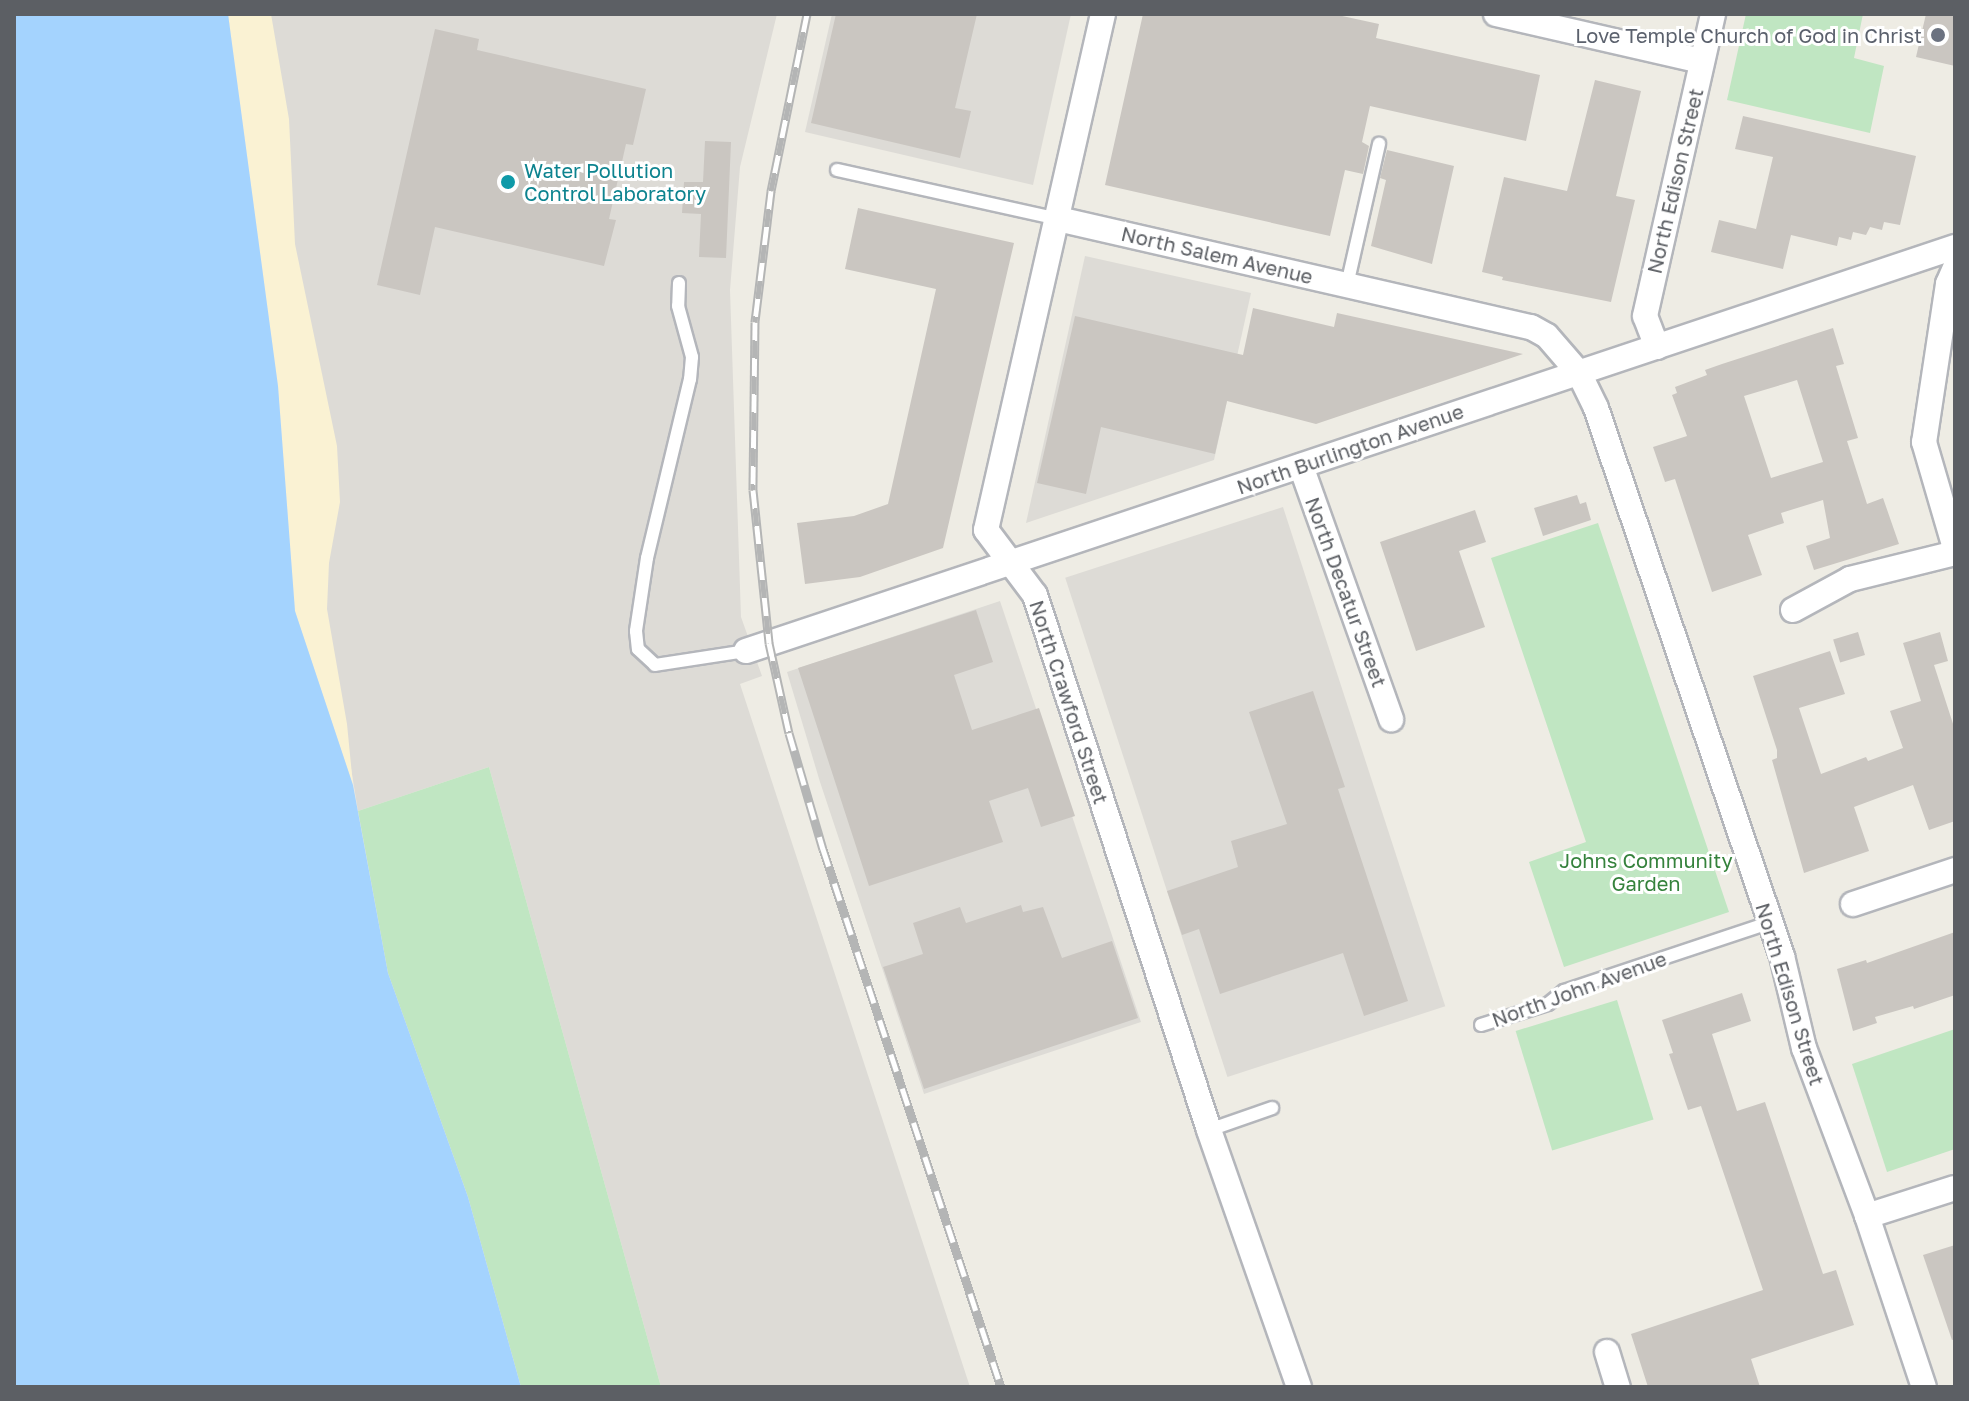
<!DOCTYPE html>
<html>
<head>
<meta charset="utf-8">
<style>
  body { margin:0 }
  #map { position:relative; width:1969px; height:1401px; overflow:hidden; background:#eeece4; font-family:"Golos Text",sans-serif }
  div>[style] { position:absolute }
  [style*='--x'] { left:calc(var(--x)*1px); top:calc(var(--y)*1px); width:calc(var(--w)*1px); rotate:calc(var(--a)*1deg) }
  .industrial>* { inset:0; background:#dddbd6; transform-origin:0 0 }
  .green>* { inset:0; background:#c0e6c2; transform-origin:0 0 }
  .sand>* { inset:0; background:#faf2d3 }
  .water>* { inset:0; background:#a4d3fe }
  .building>* { inset:0; background:#cac6c1; transform-origin:0 0 }
  .roads { filter:drop-shadow(2px 0 #b4b6bb) drop-shadow(-2px 0 #b4b6bb) drop-shadow(0 2px #b4b6bb) drop-shadow(0 -2px #b4b6bb) }
  .lane>* { height:12px; margin:-6px; padding:0 6px; transform-origin:6px; border-radius:6px; background:#fff }
  .street>* { height:24px; margin:-12px; padding:0 12px; transform-origin:12px; border-radius:12px; background:#fff }
  .rail>* { height:9px; margin-top:-4.5px; transform-origin:0; background:repeating-linear-gradient(90deg,#fff 0 18px,#b4b5b5 0 36px); box-sizing:border-box; border-block:2px solid #b4b5b5 }
  .dots>* { width:22px; height:22px; translate:-50% -50%; box-sizing:border-box; border:4px solid #fff; border-radius:50% }
  span { translate:-50% -50%; white-space:nowrap; text-align:center; line-height:1.15; -webkit-text-stroke:6px #fff; paint-order:stroke }
  .worship-label { font-size:20px; color:#5b616d }
  .right { translate:-100% -50%; text-align:right }
  .culture-label { font-size:20px; color:#0d838f }
  .left { translate:0 -50%; text-align:left }
  .street-label { font-size:20px; color:#5c5f64 }
  .park-label { font-size:20px; color:#35823c }
  .frame { position:absolute; inset:0; border:16px solid #5c5f64; pointer-events:none }
</style>
</head>
<body>
<div id="map">
  <div class="industrial">
    <i style="clip-path:polygon(228px 14px,777px 14px,740px 167px,730px 290px,741px 617px,762px 676px,740px 684px,970px 1387px,661px 1387px,489px 767px,358px 811px)"></i>
    <i style="clip-path:polygon(832px 14px,1071px 14px,1033px 185px,805px 132px)"></i>
    <i style="clip-path:polygon(1085px 256px,1251px 293px,1214px 460px,1026px 523px)"></i>
    <i style="left:1283px;top:507px;width:525px;height:229px;rotate:72deg"></i>
    <i style="clip-path:polygon(1000px 601px,1141px 1022px,924px 1094px,820px 782px,787px 672px)"></i>
  </div>
  <div class="green">
    <i style="clip-path:polygon(1746px 14px,1863px 14px,1854px 58px,1884px 66px,1870px 133px,1727px 100px)"></i>
    <i style="clip-path:polygon(1598px 523px,1729px 912px,1564px 967px,1529px 862px,1586px 842px,1491px 558px)"></i>
    <i style="clip-path:polygon(489px 767px,661px 1387px,521px 1387px,468px 1197px,388px 973px,358px 811px)"></i>
    <i style="left:1617px;top:1000px;width:125px;height:106px;rotate:73deg"></i>
    <i style="clip-path:polygon(1955px 1029px,1955px 1149px,1887px 1172px,1852px 1064px)"></i>
  </div>
  <div class="sand">
    <i style="clip-path:polygon(228px 14px,271px 14px,289px 119px,295px 244px,337px 446px,340px 502px,329px 563px,327px 609px,347px 724px,353px 785px,295px 611px,278px 386px)"></i>
  </div>
  <div class="water">
    <i style="clip-path:polygon(14px 14px,228px 14px,278px 386px,295px 611px,353px 785px,388px 973px,468px 1197px,521px 1387px,14px 1387px)"></i>
  </div>
  <div class="building">
    <i style="clip-path:polygon(836px 14px,977px 14px,955px 108px,971px 111px,960px 158px,811px 123px)"></i>
    <i style="clip-path:polygon(1143px 14px,1333px 14px,1379px 24px,1376px 38px,1540px 75px,1526px 141px,1370px 106px,1362px 142px,1369px 146px,1363px 174px,1345px 170px,1330px 236px,1105px 185px)"></i>
    <i style="clip-path:polygon(1926px 14px,1955px 14px,1955px 66px,1916px 57px)"></i>
    <i style="clip-path:polygon(435px 29px,479px 39px,477px 50px,646px 89px,633px 145px,626px 144px,609px 219px,616px 220px,604px 266px,435px 227px,420px 295px,377px 285px)"></i>
    <i style="clip-path:polygon(1595px 80px,1641px 91px,1616px 196px,1635px 200px,1611px 302px,1502px 280px,1503px 277px,1482px 272px,1504px 177px,1567px 191px)"></i>
    <i style="clip-path:polygon(1743px 116px,1916px 156px,1900px 225px,1884px 222px,1882px 230px,1870px 227px,1866px 235px,1853px 232px,1851px 240px,1839px 237px,1837px 246px,1791px 235px,1783px 269px,1711px 252px,1719px 220px,1756px 229px,1773px 157px,1735px 149px)"></i>
    <i style="clip-path:polygon(705px 141px,731px 142px,726px 258px,699px 257px,701px 214px,682px 213px,684px 182px,703px 182px)"></i>
    <i style="clip-path:polygon(1387px 150px,1454px 166px,1432px 264px,1371px 246px,1386px 180px,1380px 178px)"></i>
    <i style="clip-path:polygon(858px 208px,1014px 243px,943px 548px,860px 577px,805px 584px,797px 523px,854px 516px,888px 504px,936px 289px,845px 269px)"></i>
    <i style="clip-path:polygon(1253px 308px,1334px 327px,1337px 313px,1523px 354px,1316px 424px,1227px 401px,1215px 454px,1101px 427px,1086px 494px,1037px 483px,1075px 316px,1243px 355px)"></i>
    <i style="clip-path:polygon(evenodd,1833px 328px,1844px 364px,1836px 366px,1858px 438px,1847px 441px,1867px 504px,1883px 498px,1899px 544px,1814px 570px,1806px 546px,1830px 538px,1823px 500px,1781px 513px,1784px 523px,1748px 535px,1762px 575px,1712px 592px,1675px 479px,1665px 482px,1653px 447px,1687px 436px,1672px 395px,1677px 393px,1675px 387px,1707px 375px,1705px 370px,1722px 364px,1833px 328px,1797px 380px,1823px 462px,1771px 478px,1744px 396px,1797px 380px)"></i>
    <i style="clip-path:polygon(1577px 495px,1580px 504px,1586px 502px,1591px 520px,1543px 536px,1534px 508px)"></i>
    <i style="clip-path:polygon(1475px 510px,1486px 542px,1459px 551px,1485px 627px,1416px 651px,1380px 542px)"></i>
    <i style="clip-path:polygon(976px 610px,993px 662px,954px 675px,972px 730px,1039px 708px,1075px 816px,1041px 827px,1028px 788px,989px 801px,1003px 842px,869px 886px,798px 668px)"></i>
    <i style="left:1858px;top:632px;width:24px;height:26px;rotate:73deg"></i>
    <i style="clip-path:polygon(1940px 632px,1948px 661px,1934px 665px,1955px 730px,1955px 821px,1929px 830px,1913px 785px,1854px 807px,1869px 851px,1804px 873px,1772px 760px,1777px 758px,1777px 750px,1753px 676px,1830px 651px,1845px 694px,1799px 708px,1821px 774px,1866px 757px,1868px 761px,1903px 748px,1890px 711px,1921px 701px,1903px 643px)"></i>
    <i style="clip-path:polygon(1313px 691px,1345px 787px,1338px 789px,1408px 1001px,1364px 1016px,1343px 953px,1220px 994px,1199px 929px,1182px 935px,1167px 891px,1238px 867px,1231px 841px,1287px 824px,1249px 712px)"></i>
    <i style="clip-path:polygon(1021px 905px,1023px 912px,1043px 907px,1062px 958px,1112px 941px,1138px 1018px,924px 1089px,883px 967px,923px 954px,913px 923px,960px 907px,966px 923px)"></i>
    <i style="clip-path:polygon(1955px 932px,1955px 995px,1914px 1009px,1913px 1006px,1875px 1017px,1877px 1023px,1853px 1031px,1837px 969px,1866px 960px,1867px 963px)"></i>
    <i style="clip-path:polygon(1742px 993px,1751px 1021px,1712px 1034px,1737px 1111px,1765px 1102px,1823px 1274px,1836px 1270px,1854px 1325px,1751px 1359px,1760px 1387px,1648px 1387px,1631px 1334px,1763px 1290px,1701px 1106px,1688px 1110px,1669px 1054px,1673px 1053px,1662px 1020px)"></i>
    <i style="clip-path:polygon(1955px 1245px,1955px 1339px,1952px 1340px,1923px 1255px)"></i>
  </div>
  <div class="roads">
    <div class="lane">
      <i style="--x:837;--y:170;--w:226;--a:12.5"></i>
      <i style="--x:679;--y:283;--w:23;--a:92"></i>
      <i style="--x:678;--y:306;--w:53;--a:74.6"></i>
      <i style="--x:692;--y:357;--w:22;--a:95"></i>
      <i style="--x:690;--y:379;--w:184;--a:103.5"></i>
      <i style="--x:647;--y:558;--w:74;--a:98.6"></i>
      <i style="--x:636;--y:631;--w:18;--a:84"></i>
      <i style="--x:638;--y:649;--w:23;--a:43"></i>
      <i style="--x:655;--y:665;--w:92;--a:-8.7"></i>
      <i style="--x:1347;--y:285;--w:145;--a:-77.2"></i>
      <i style="--x:1481;--y:1025;--w:70;--a:-17.4"></i>
      <i style="--x:1548;--y:1004;--w:21;--a:-39"></i>
      <i style="--x:1564;--y:991;--w:215;--a:-18.4"></i>
      <i style="--x:1209;--y:1130;--w:67;--a:-19.2"></i>
    </div>
    <div class="street">
      <i style="--x:1103;--y:14;--w:529;--a:102.78"></i>
      <i style="--x:986;--y:530;--w:81;--a:53"></i>
      <i style="--x:1035;--y:595;--w:563;--a:71.98"></i>
      <i style="--x:1209;--y:1130;--w:272;--a:70.7"></i>
      <i style="--x:1496;--y:14;--w:211;--a:12.9"></i>
      <i style="--x:1058;--y:219;--w:485;--a:12.9"></i>
      <i style="--x:1531;--y:327;--w:18;--a:29"></i>
      <i style="--x:1547;--y:336;--w:49;--a:49.1"></i>
      <i style="--x:1579;--y:373;--w:39;--a:64"></i>
      <i style="--x:1596;--y:408;--w:579;--a:71.25"></i>
      <i style="--x:1782;--y:956;--w:95;--a:76.6"></i>
      <i style="--x:1804;--y:1048;--w:179;--a:69.4"></i>
      <i style="--x:1867;--y:1216;--w:180;--a:71.6"></i>
      <i style="--x:1955;--y:268;--w:17;--a:114"></i>
      <i style="--x:1948;--y:284;--w:160;--a:98.6"></i>
      <i style="--x:1924;--y:442;--w:110;--a:73.7"></i>
      <i style="--x:1657;--y:347;--w:33;--a:-111"></i>
      <i style="--x:1645;--y:316;--w:310;--a:-77.3"></i>
      <i style="--x:1301;--y:466;--w:269;--a:70.4"></i>
      <i style="--x:1793;--y:610;--w:65;--a:-28.5"></i>
      <i style="--x:1850;--y:579;--w:108;--a:-13.9"></i>
      <i style="--x:746;--y:651;--w:1275;--a:-18.48"></i>
      <i style="--x:1853;--y:904;--w:108;--a:-18.4"></i>
      <i style="--x:1867;--y:1216;--w:92;--a:-17.7"></i>
      <i style="--x:1607;--y:1352;--w:37;--a:73"></i>
    </div>
  </div>
  <div class="rail">
    <i style="--x:807;--y:14;--w:181;--a:101.5"></i>
    <i style="--x:771;--y:191;--w:132;--a:97"></i>
    <i style="--x:755;--y:322;--w:168;--a:90.7"></i>
    <i style="--x:753;--y:490;--w:154;--a:84"></i>
    <i style="--x:769;--y:643;--w:92;--a:77.5"></i>
    <i style="--x:789;--y:733;--w:121;--a:73.7"></i>
    <i style="--x:823;--y:849;--w:567;--a:71.69"></i>
  </div>
  <div class="dots">
    <i style="left:1938px;top:35px;background:#6b7280"></i>
    <i style="left:508px;top:182px;background:#0f9aa8"></i>
  </div>
  <div class="worship-label">
    <span class="right" style="left:1922px;top:35px">Love Temple Church of God in Christ</span>
  </div>
  <div class="culture-label">
    <span class="left" style="left:524px;top:182px">Water Pollution<br>Control Laboratory</span>
  </div>
  <div class="street-label">
    <span style="left:1675px;top:181px;rotate:-77deg">North Edison Street</span>
    <span style="left:1217px;top:255px;rotate:13deg">North Salem Avenue</span>
    <span style="left:1350px;top:449px;rotate:-19deg">North Burlington Avenue</span>
    <span style="left:1346px;top:592px;rotate:70deg">North Decatur Street</span>
    <span style="left:1069px;top:702px;rotate:72deg">North Crawford Street</span>
    <span style="left:1579px;top:989px;rotate:-20deg">North John Avenue</span>
    <span style="left:1790px;top:994px;rotate:73deg">North Edison Street</span>
  </div>
  <div class="park-label">
    <span style="left:1646px;top:872px">Johns Community<br>Garden</span>
  </div>
  <div class="frame"></div>
</div>
</body>
</html>
